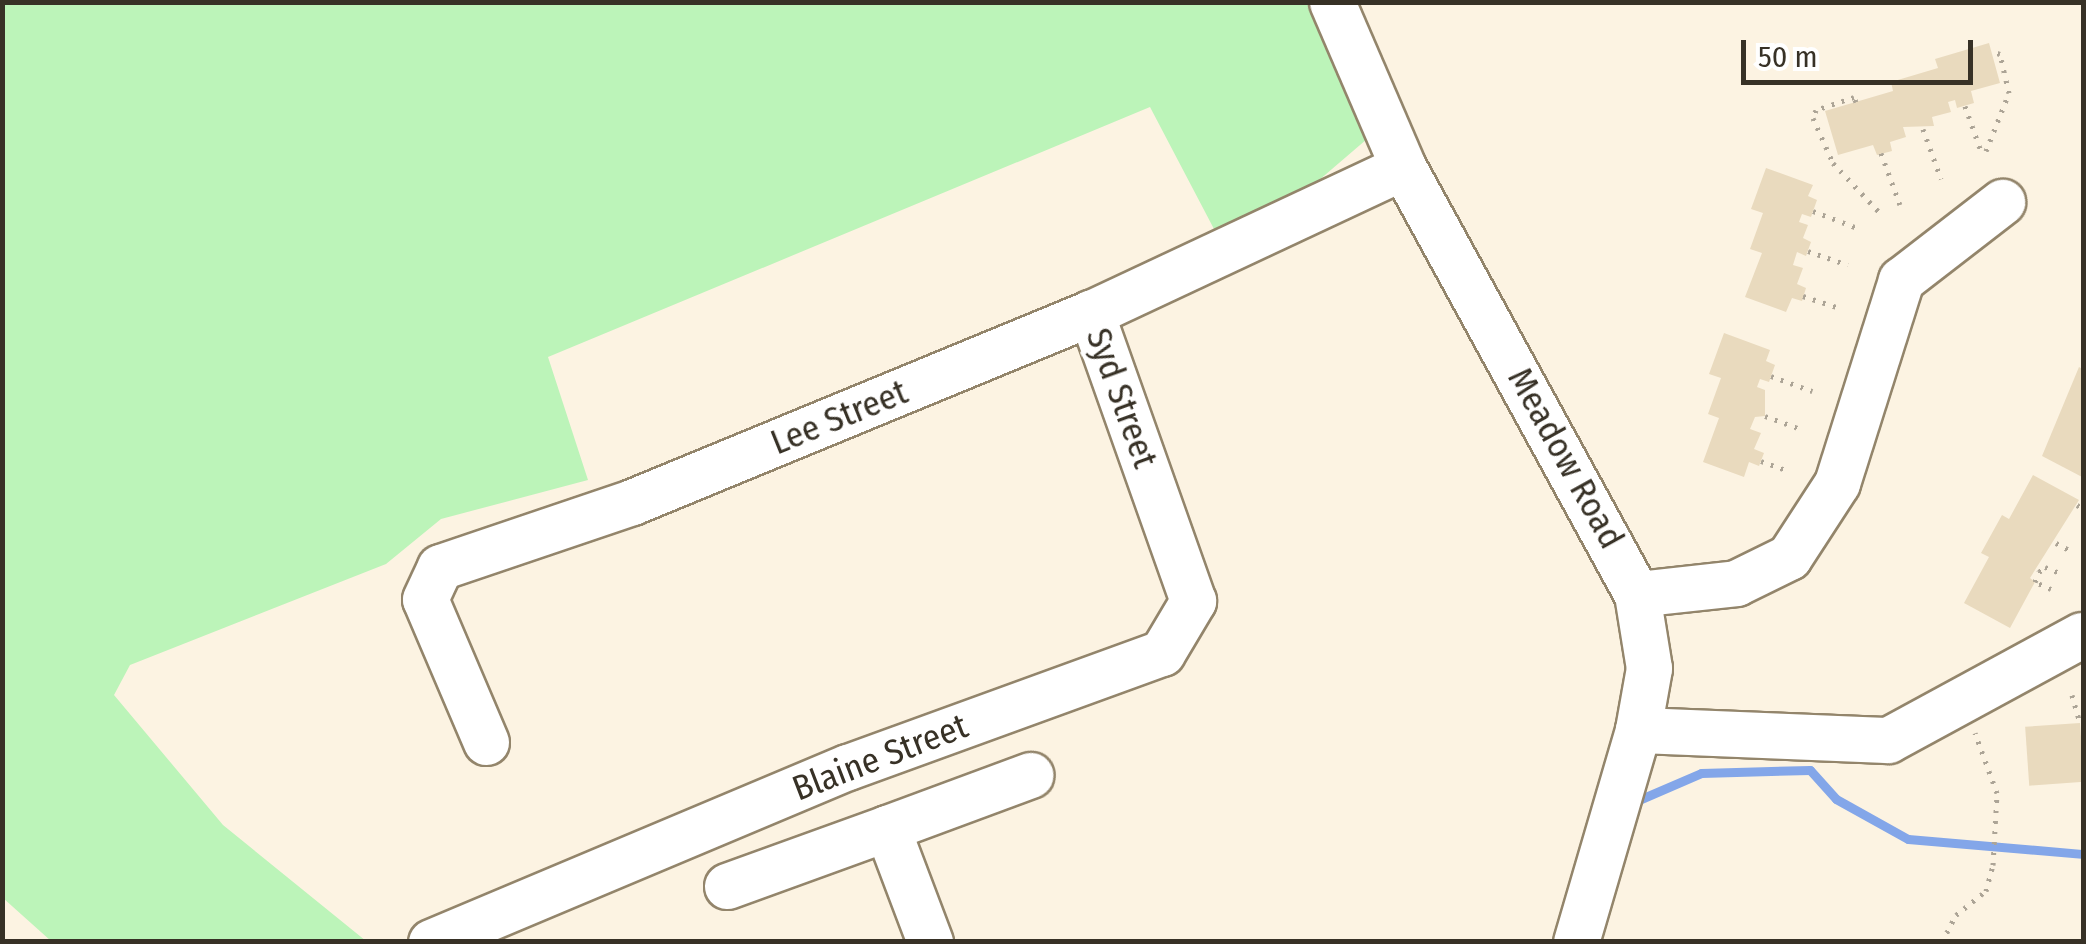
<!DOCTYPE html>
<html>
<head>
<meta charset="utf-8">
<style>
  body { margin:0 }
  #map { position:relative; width:2086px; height:944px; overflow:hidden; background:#fcf3e2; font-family:"Fira Sans Condensed",sans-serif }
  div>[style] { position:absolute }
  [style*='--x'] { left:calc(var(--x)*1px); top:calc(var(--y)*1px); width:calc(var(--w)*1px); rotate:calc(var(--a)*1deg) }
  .green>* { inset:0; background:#bcf4b9 }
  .stream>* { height:9px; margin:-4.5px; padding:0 4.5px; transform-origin:4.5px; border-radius:4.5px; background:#83a6e9 }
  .building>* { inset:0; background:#e9dabe; transform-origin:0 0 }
  .path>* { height:5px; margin-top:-2.5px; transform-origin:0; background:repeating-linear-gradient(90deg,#aca496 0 2.5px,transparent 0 10.5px) }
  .roads { filter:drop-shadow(2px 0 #93856b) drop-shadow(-2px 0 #93856b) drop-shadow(0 2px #93856b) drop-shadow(0 -2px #93856b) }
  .minor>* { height:45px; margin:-22.5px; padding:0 22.5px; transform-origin:22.5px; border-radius:22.5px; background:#fff }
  span { translate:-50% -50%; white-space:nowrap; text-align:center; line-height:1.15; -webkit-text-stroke:8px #fff; paint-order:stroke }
  .street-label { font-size:35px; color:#373126 }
  .frame { position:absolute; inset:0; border:5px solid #373126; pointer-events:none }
  .scale { position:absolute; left:1741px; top:40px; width:232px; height:45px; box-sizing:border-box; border:5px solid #373126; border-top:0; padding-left:12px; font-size:30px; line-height:35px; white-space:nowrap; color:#373126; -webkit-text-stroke:8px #fff; paint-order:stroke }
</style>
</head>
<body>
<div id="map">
  <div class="green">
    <i style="clip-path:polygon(3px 3px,1318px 3px,1374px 133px,1311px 187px,1214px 229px,1150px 107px,548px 357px,588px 480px,441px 519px,386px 564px,130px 665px,114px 695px,223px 825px,366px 941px,51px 941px,3px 898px)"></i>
  </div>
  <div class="stream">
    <i style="--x:1634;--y:802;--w:73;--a:-23.4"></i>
    <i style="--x:1701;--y:773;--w:109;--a:-1.6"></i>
    <i style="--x:1810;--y:770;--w:39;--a:48"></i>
    <i style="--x:1836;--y:799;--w:82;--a:29.1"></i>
    <i style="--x:1908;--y:839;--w:177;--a:4.9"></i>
  </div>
  <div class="building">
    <i style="clip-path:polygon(1989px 43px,2000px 83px,1971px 91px,1974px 103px,1957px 108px,1955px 100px,1948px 102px,1951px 112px,1932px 117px,1934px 126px,1903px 127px,1906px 137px,1890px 142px,1892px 151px,1877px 155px,1873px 145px,1838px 155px,1825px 111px,1893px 91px,1891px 82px,1938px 68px,1935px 59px)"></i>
    <i style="clip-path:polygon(1766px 168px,1813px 185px,1808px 196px,1817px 200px,1811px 217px,1802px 214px,1799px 222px,1808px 225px,1803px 238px,1811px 242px,1806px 256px,1797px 252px,1793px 265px,1803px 268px,1797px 284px,1806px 288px,1802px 301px,1792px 298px,1786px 312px,1745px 297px,1762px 253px,1750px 249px,1763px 213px,1751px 209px)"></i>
    <i style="clip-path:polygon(1724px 333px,1770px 350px,1766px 361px,1775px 365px,1769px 382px,1760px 379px,1757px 387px,1765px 390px,1765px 416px,1755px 417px,1750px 429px,1761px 433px,1754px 449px,1764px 453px,1759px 466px,1749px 462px,1744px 477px,1703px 462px,1719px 418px,1708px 414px,1721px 378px,1709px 374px)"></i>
    <i style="clip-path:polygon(2079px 367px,2084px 370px,2084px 478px,2042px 456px)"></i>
    <i style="clip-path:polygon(2033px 475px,2079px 500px,2030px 578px,2035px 582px,2010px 628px,1964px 603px,1989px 557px,1981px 553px,2002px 515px,2009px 519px)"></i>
    <i style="left:2080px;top:723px;width:59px;height:55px;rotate:86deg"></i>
  </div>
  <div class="path">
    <i style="--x:1856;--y:102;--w:5;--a:-112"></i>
    <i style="--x:1854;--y:97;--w:40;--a:161.1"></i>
    <i style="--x:1816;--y:110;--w:9;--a:111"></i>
    <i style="--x:1813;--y:118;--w:49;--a:66"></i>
    <i style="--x:1833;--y:163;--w:71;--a:46.7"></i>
    <i style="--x:1965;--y:106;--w:51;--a:70.5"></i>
    <i style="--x:1923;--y:129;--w:53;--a:70.2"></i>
    <i style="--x:1986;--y:151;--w:62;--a:-68.4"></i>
    <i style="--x:2009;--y:93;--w:40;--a:-103"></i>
    <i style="--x:2000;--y:54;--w:9;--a:-162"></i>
    <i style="--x:1881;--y:153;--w:55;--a:69.9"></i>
    <i style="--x:1813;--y:211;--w:50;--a:21"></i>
    <i style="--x:1808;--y:251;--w:42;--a:19.3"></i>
    <i style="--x:1803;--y:296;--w:35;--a:18"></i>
    <i style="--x:1771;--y:376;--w:44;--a:20.1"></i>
    <i style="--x:1765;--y:416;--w:38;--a:20"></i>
    <i style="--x:1761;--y:461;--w:30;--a:20"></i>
    <i style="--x:2077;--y:505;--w:8;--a:30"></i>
    <i style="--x:2056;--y:543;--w:17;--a:28"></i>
    <i style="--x:2051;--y:589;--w:17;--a:-156"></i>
    <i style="--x:2035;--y:582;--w:11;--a:-68"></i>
    <i style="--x:2039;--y:572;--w:8;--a:-40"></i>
    <i style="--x:2045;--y:567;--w:16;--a:22"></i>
    <i style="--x:2072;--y:695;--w:29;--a:74"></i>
    <i style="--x:1942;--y:942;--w:30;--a:-63"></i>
    <i style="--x:1956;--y:915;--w:38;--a:-39"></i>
    <i style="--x:1986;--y:891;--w:27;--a:-75"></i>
    <i style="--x:1993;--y:865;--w:72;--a:-86.8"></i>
    <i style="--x:1997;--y:793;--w:64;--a:-110.1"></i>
  </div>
  <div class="roads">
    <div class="minor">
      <i style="--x:1332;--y:2;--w:180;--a:66.7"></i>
      <i style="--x:1403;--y:167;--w:487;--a:61.3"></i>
      <i style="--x:1637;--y:594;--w:75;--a:80.8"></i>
      <i style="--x:1649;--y:668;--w:63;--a:100.1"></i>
      <i style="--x:1638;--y:730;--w:221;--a:106.3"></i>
      <i style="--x:1637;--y:594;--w:100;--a:-6.3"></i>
      <i style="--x:1736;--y:583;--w:59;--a:-26.1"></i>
      <i style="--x:1789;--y:557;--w:88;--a:-57"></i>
      <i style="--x:1837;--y:483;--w:213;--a:-72.5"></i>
      <i style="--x:1901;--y:280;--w:128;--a:-37.7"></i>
      <i style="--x:1638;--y:730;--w:250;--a:2.3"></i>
      <i style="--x:1888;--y:740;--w:220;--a:-28.5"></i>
      <i style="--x:486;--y:742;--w:155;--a:-113.1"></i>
      <i style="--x:425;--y:599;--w:35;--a:-65"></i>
      <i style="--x:440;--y:567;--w:203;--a:-18.7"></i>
      <i style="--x:632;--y:502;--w:496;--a:-22.4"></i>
      <i style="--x:1091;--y:313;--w:344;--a:-25.1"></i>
      <i style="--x:887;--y:828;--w:153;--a:-20.3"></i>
      <i style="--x:727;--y:886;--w:170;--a:-19.9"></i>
      <i style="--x:887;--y:828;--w:122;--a:69.3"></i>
      <i style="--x:431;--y:942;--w:452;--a:-22.8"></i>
      <i style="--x:848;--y:767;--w:334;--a:-20"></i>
      <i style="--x:1162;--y:653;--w:61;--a:-59.2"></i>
      <i style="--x:1193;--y:601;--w:306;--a:-109.5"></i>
    </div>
  </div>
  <div class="street-label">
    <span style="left:1122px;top:398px;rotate:70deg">Syd Street</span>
    <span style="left:839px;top:417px;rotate:-22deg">Lee Street</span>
    <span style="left:1566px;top:458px;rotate:61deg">Meadow Road</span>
    <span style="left:880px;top:757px;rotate:-21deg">Blaine Street</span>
  </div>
  <div class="frame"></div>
  <div class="scale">50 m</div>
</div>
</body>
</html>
